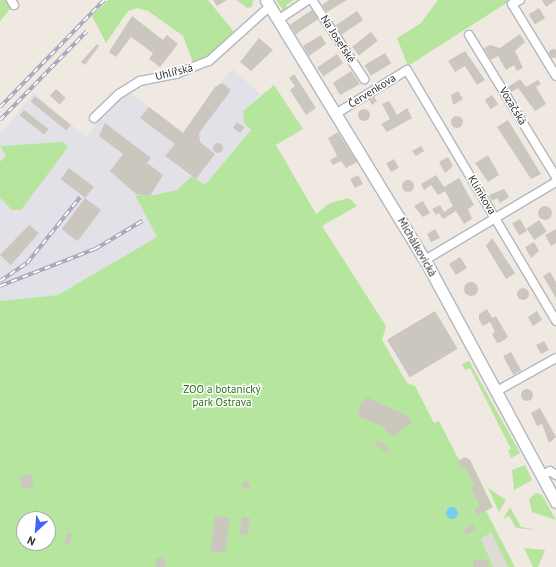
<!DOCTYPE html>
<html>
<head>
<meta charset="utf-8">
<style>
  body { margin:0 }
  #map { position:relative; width:556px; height:567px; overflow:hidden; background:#efe9e1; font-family:"PT Sans",sans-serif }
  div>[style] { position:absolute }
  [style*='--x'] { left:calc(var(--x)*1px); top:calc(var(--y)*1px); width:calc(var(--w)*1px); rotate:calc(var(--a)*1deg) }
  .industrial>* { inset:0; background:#e3e1e8 }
  .green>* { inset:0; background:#b6e59e }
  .plaza>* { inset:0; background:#dfdcd8 }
  .water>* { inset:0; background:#75cff0 }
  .round { border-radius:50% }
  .building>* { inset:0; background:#cbc7bf; transform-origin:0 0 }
  .roads { filter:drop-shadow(1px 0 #b4b7c1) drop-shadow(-1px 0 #b4b7c1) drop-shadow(0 1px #b4b7c1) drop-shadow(0 -1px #b4b7c1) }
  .street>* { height:8px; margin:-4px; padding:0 4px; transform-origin:4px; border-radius:4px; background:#fff }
  .secondary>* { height:11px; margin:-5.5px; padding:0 5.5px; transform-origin:5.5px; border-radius:5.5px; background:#fff }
  .rail>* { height:3.5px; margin-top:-1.75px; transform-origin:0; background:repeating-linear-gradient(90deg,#fff 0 6px,#a3a6b8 0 12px); box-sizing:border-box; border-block:1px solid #a3a6b8 }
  span { translate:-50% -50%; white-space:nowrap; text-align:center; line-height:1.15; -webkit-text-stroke:3px #fff; paint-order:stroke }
  .street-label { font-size:11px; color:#2e2e2e }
  .park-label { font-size:11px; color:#2c6e1b }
  .north { position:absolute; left:16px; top:511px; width:40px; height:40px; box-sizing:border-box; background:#fff; border:1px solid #ababab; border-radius:50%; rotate:206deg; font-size:11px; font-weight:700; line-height:16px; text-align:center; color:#2e2e2e }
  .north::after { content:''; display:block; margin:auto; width:14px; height:18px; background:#4264fb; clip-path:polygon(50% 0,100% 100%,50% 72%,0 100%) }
</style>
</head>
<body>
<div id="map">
  <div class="industrial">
    <i style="clip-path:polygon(232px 69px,261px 94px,243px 111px,251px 130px,205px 185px,165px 157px,191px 177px,177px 190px,149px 196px,158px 237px,58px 295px,0 301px,0 134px,34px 93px,86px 137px,95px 126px,93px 123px,128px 91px,183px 132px)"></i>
  </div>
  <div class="green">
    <i style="clip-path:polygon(0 0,18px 0,0 21px)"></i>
    <i style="clip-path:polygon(108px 0,208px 0,235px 33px,217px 52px,194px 65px,183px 36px,148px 11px,137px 8px,128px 11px,106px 43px,92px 16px)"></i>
    <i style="clip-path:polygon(236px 0,253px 0,252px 7px,247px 8px)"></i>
    <i style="clip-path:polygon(276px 0,294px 0,286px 5px,289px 10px,285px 13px)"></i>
    <i style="clip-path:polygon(438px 0,511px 0,408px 66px,397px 38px,421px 23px)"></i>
    <i style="clip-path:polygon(evenodd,274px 85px,303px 129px,276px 145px,316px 214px,330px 203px,349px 198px,357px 206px,322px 226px,386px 326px,382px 340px,407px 383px,415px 386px,434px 423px,439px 421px,459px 460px,470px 460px,493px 507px,486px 511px,515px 567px,0 567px,0 301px,58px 295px,157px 237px,135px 195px,149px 196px,177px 190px,192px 176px,205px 185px,251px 130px,244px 123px,243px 111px,274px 85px,24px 519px,48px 519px,48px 543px,24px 543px,24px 519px)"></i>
    <i style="clip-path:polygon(63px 142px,68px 147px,21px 210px,12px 210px,0 198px,0 162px,6px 155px,0 146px)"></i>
    <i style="clip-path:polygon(469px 361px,520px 453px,511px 458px,508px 450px,511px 449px,470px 368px,465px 370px,462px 364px)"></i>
    <i style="clip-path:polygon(525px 465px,532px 480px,514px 490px,512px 470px)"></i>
    <i style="clip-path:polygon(488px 488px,506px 500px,499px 512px)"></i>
    <i style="clip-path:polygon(536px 493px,542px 495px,556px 520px,532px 512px,529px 499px)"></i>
    <i style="clip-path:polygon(510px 507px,521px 527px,538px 530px,516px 528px,509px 516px,503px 519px)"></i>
    <i style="clip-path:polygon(524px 548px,545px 550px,538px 567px,533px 567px)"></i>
  </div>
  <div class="plaza">
    <i style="clip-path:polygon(491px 532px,508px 567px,493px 567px,481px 539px)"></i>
  </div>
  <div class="water">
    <i class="round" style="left:446px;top:507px;width:12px;height:12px"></i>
  </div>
  <div class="building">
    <i style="clip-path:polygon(213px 0,227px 0,217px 6px)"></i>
    <i style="clip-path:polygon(329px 0,347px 0,327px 12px,322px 5px)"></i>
    <i style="clip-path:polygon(542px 0,556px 0,546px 7px)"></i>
    <i style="left:539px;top:8px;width:12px;height:12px;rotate:59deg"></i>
    <i style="left:312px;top:10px;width:11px;height:27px;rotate:56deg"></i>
    <i style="left:357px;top:11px;width:11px;height:26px;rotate:56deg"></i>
    <i style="clip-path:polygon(132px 16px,163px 40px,167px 35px,178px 44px,160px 67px,149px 59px,153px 53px,131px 37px,116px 57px,109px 52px)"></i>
    <i style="left:371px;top:32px;width:11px;height:24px;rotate:52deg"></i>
    <i style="clip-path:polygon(520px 34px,525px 42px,515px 51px,523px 68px,517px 71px,514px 65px,506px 70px,498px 56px,491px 60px,484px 48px,490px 45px,500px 48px)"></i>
    <i style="clip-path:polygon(321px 35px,326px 44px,309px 56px,303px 46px)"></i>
    <i style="clip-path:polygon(259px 38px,273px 50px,251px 71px,240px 62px)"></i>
    <i style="clip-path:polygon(97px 44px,99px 46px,85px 65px,81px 62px)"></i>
    <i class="round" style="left:548.5px;top:48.5px;width:9px;height:9px"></i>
    <i style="clip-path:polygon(465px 51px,485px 80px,477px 85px,465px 66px,455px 72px,448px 61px)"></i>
    <i style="left:385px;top:53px;width:12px;height:24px;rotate:59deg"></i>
    <i style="left:337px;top:54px;width:11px;height:24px;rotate:56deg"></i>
    <i style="clip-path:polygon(351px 71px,360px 84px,340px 95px,333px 83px)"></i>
    <i style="clip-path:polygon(294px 74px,316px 108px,306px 115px,290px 90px,295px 86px,289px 78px)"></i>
    <i style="clip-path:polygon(520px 79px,526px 87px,538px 80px,541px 84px,536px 87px,546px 104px,535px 111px,518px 88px,511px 92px,508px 87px)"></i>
    <i style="clip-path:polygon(222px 83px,230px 89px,229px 93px,199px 133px,200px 142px,215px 154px,196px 179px,165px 156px,175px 144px,140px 118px,149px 107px,183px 133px,215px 87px)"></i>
    <i style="left:56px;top:89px;width:13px;height:9px;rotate:42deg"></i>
    <i style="clip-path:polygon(458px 91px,463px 99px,453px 105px,451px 95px)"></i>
    <i style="left:492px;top:95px;width:11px;height:9px;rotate:56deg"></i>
    <i style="left:35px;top:96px;width:46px;height:7px;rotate:39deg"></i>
    <i style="clip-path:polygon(374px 97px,377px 101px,372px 105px,369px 100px)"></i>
    <i style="clip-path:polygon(389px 101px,397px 115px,407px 108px,412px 118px,387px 132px,381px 124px,390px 119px,382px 104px)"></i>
    <i class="round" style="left:358px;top:109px;width:12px;height:12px"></i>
    <i style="left:24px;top:110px;width:31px;height:7px;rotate:38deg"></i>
    <i class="round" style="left:451px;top:116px;width:12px;height:12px"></i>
    <i style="clip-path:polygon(508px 120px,541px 174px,531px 179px,497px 127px)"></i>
    <i style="left:237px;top:122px;width:9px;height:7px;rotate:36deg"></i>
    <i style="clip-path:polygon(105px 123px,151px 158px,147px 163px,163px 175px,150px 196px,136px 194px,110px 171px,123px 154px,99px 136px)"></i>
    <i style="clip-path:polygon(338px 132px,357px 162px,346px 168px,341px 161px,333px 165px,330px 160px,337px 156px,328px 138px)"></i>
    <i class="round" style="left:213px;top:143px;width:10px;height:10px"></i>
    <i style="clip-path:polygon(421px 146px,424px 151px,416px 156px,412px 151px)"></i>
    <i style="clip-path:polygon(488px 155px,499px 175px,488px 182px,475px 163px)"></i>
    <i style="clip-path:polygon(448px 157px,453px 166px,445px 173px,439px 162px)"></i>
    <i style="left:394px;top:159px;width:10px;height:9px;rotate:61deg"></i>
    <i style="left:69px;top:168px;width:31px;height:14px;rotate:37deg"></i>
    <i style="left:358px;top:175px;width:10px;height:9px;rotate:61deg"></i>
    <i style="clip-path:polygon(436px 175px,444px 187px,459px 178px,474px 205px,468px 209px,472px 219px,464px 224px,456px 211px,443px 219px,439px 213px,436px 215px,432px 209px,440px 205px,444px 212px,453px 206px,445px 191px,438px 195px,431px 185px,424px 190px,421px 184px)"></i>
    <i class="round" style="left:402px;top:180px;width:12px;height:12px"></i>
    <i style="clip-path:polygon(504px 189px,509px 197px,500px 203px,497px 198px,492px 201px,489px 195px)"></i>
    <i style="left:85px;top:198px;width:20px;height:39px;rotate:37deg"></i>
    <i style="clip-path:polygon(423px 201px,430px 213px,423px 217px,414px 206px)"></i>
    <i class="round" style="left:538px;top:206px;width:14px;height:14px"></i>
    <i style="left:520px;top:219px;width:14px;height:9px;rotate:60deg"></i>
    <i style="left:539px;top:220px;width:14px;height:15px;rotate:56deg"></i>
    <i style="clip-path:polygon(29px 225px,39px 233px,11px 265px,0 255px)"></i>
    <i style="clip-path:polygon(435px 229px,440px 238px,431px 242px,427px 234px)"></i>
    <i style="clip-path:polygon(556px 229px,556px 243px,551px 246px,545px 235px)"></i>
    <i style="clip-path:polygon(492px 238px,515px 273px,506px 279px,486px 246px)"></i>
    <i style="clip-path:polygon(534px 242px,539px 251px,531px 258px,525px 247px)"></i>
    <i style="left:460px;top:257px;width:13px;height:13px;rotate:58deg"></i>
    <i style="clip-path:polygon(550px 272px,556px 282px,556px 298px,543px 276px)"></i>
    <i class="round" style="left:464px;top:282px;width:14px;height:14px"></i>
    <i class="round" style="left:517px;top:288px;width:12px;height:12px"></i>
    <i style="clip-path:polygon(487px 309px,492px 318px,496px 316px,508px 337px,501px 342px,497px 343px,492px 334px,495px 332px,490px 322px,483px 326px,479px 320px,479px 314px)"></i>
    <i style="left:435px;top:311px;width:44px;height:56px;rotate:59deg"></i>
    <i style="clip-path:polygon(537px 311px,542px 320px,533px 326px,528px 317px)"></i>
    <i style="left:544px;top:341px;width:10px;height:9px;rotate:61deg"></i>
    <i style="left:511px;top:352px;width:21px;height:9px;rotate:61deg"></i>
    <i class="round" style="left:521px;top:389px;width:12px;height:12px"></i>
    <i style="clip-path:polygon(367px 397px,407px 416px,412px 422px,394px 436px,385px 431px,386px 428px,358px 416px,360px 403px)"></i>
    <i style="clip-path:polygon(540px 408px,556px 437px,549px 443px,542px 424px,537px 426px,531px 413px)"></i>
    <i style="clip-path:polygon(377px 440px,390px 448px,386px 452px,375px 445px)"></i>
    <i style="clip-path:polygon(465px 457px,470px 460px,492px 507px,477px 515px,474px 509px,480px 506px,470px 487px,474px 485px,465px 466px,461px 468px,458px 461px)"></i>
    <i style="left:32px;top:474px;width:13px;height:12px;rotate:81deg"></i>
    <i style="clip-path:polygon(248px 481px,250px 488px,243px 489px,242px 483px)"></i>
    <i style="left:215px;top:516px;width:15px;height:35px;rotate:8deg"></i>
    <i style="left:242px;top:517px;width:8px;height:17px;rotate:7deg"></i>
    <i style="left:473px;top:524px;width:6px;height:12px;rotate:59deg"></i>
    <i style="left:67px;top:533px;width:5px;height:11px;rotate:11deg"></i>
    <i style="clip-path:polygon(164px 557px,166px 567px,157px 567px,155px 559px)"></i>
    <i style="clip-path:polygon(474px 559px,489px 561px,488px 567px,473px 567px)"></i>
  </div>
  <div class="roads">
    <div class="street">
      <i style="--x:11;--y:0;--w:6;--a:59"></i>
      <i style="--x:312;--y:0;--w:95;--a:56.6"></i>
      <i style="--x:520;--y:0;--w:9;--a:153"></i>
      <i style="--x:512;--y:4;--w:84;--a:58.6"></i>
      <i style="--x:278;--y:20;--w:36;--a:-34"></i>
      <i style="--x:469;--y:35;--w:167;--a:58.5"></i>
      <i style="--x:337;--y:113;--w:82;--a:-31.6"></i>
      <i style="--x:407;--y:70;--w:292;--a:59.3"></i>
      <i style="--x:94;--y:118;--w:35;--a:-44"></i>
      <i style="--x:119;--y:94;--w:25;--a:-32"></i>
      <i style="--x:140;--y:81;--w:37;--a:-11"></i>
      <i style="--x:176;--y:74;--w:35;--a:-22"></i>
      <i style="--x:209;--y:61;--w:82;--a:-42"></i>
      <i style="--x:425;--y:260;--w:152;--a:-30.8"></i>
      <i style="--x:497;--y:391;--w:68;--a:-29.2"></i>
      <i style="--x:541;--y:476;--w:10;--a:-29"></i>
      <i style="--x:550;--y:471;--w:7;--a:34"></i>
    </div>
    <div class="secondary">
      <i style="--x:266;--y:0;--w:305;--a:58.6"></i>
      <i style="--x:425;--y:260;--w:275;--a:61.6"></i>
    </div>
  </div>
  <div class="rail">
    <i style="--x:0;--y:107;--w:149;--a:-45.8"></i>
    <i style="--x:0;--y:120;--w:124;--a:-45.7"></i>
    <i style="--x:0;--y:281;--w:32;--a:-34"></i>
    <i style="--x:27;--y:263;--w:85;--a:-51.2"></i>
    <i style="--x:0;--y:286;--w:102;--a:-21.3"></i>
    <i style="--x:95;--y:249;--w:55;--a:-30.8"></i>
  </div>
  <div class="street-label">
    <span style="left:338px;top:39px;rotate:57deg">Na Josefské</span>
    <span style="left:174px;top:72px;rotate:-14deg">Uhlířská</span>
    <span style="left:372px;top:91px;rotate:-32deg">Červenkova</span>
    <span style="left:513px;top:106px;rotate:59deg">Vozačská</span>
    <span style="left:482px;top:195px;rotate:59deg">Klímkova</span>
    <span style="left:417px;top:247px;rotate:60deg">Michálkovická</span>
  </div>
  <div class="park-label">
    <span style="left:222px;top:396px">ZOO a botanický<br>park Ostrava</span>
  </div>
  <div class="north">N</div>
</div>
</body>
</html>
